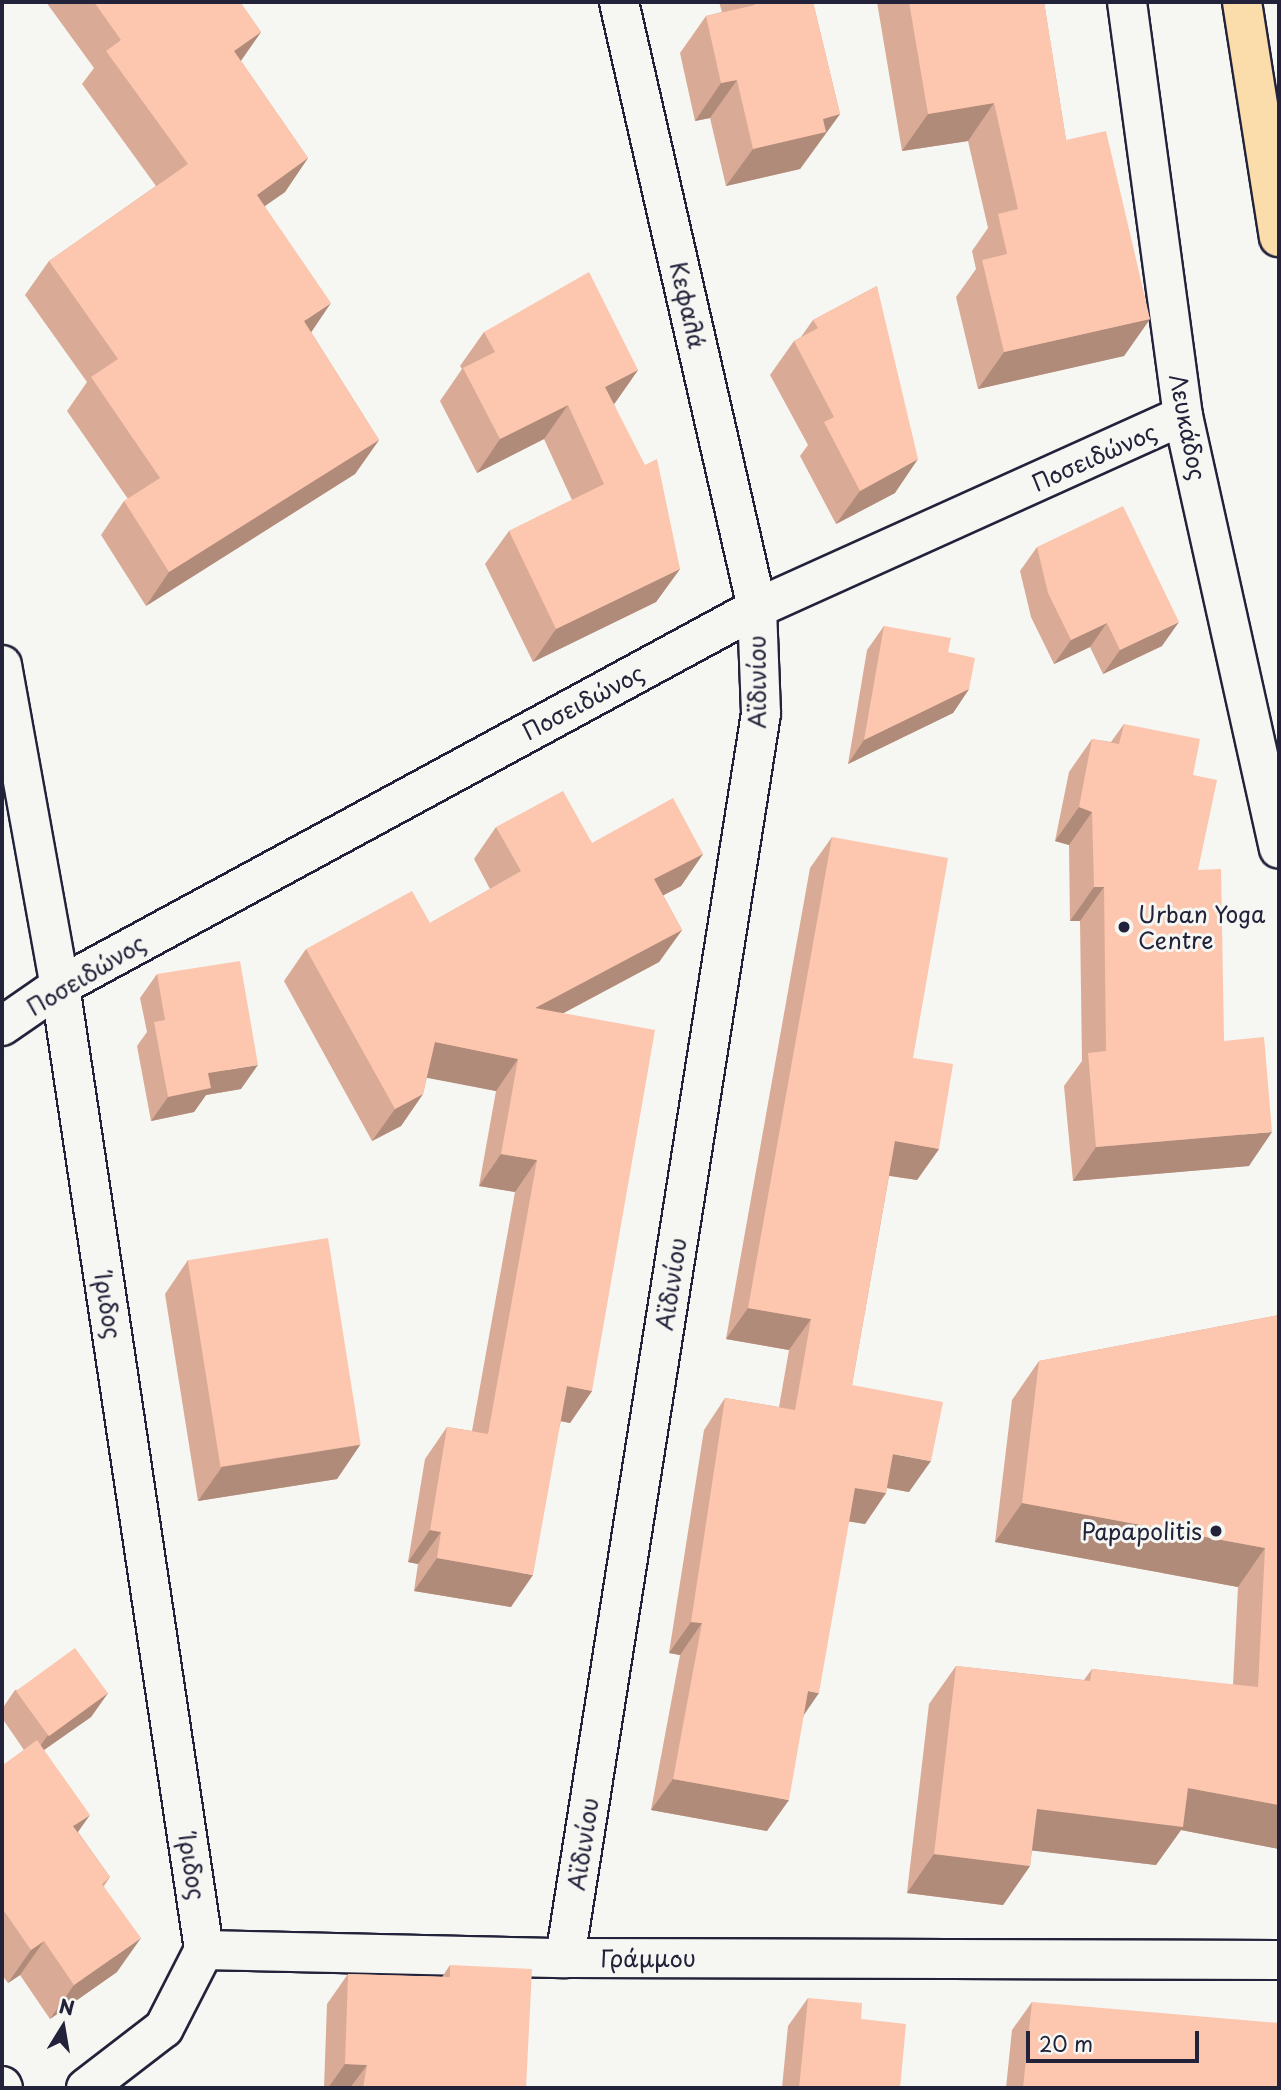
<!DOCTYPE html>
<html>
<head>
<meta charset="utf-8">
<style>
  body { margin:0 }
  #map { position:relative; width:1281px; height:2090px; overflow:hidden; background:#f6f6f2; font-family:"Playpen Sans",sans-serif }
  div>[style] { position:absolute }
  [style*='--x'] { left:calc(var(--x)*1px); top:calc(var(--y)*1px); width:calc(var(--w)*1px); rotate:calc(var(--a)*1deg) }
  .roads { filter:drop-shadow(2px 0 #22223b) drop-shadow(-2px 0 #22223b) drop-shadow(0 2px #22223b) drop-shadow(0 -2px #22223b) }
  .minor>* { height:38px; margin:-19px; padding:0 19px; transform-origin:19px; border-radius:19px; background:#f6f6f2 }
  .tertiary>* { height:38px; margin:-19px; padding:0 19px; transform-origin:19px; border-radius:19px; background:#f6f6f2 }
  .primary>* { height:38px; margin:-19px; padding:0 19px; transform-origin:19px; border-radius:19px; background:#faddab }
  .wall>* { inset:0; background:#d9aa96 }
  .shaded-wall>* { inset:0; background:#b08b7a }
  .building>* { inset:0; background:#fcc6af; transform-origin:0 0 }
  .dots>* { width:19px; height:19px; translate:-50% -50%; box-sizing:border-box; border:4px solid #f6f6f2; border-radius:50% }
  span { translate:-50% -50%; white-space:nowrap; text-align:center; line-height:1.15; -webkit-text-stroke:6px #f6f6f2; paint-order:stroke }
  .street-label { font-size:23px; color:#22223b }
  .poi-label { font-size:23px; color:#22223b }
  .left { translate:0 -50%; text-align:left }
  .right { translate:-100% -50%; text-align:right }
  .frame { position:absolute; inset:0; border:4px solid #22223b; pointer-events:none }
  .north { position:absolute; left:28px; top:1992px; width:70px; height:70px; -webkit-text-stroke:5px #f6f6f2; paint-order:stroke; rotate:11deg; font-size:19px; font-weight:700; line-height:28px; text-align:center; color:#22223b }
  .north::after { content:''; display:block; margin:auto; width:24px; height:32px; background:#22223b; clip-path:polygon(50% 0,100% 100%,50% 72%,0 100%) }
  .scale { position:absolute; left:1026px; top:2031px; width:173px; height:32px; box-sizing:border-box; border:4px solid #22223b; border-top:0; padding-left:9px; font-size:21px; line-height:24px; white-space:nowrap; color:#22223b; -webkit-text-stroke:5px #f6f6f2; paint-order:stroke }
</style>
</head>
<body>
<div id="map">
  <div class="roads">
    <div class="minor">
      <i style="--x:2;--y:665;--w:326;--a:79.8"></i>
      <i style="--x:60;--y:986;--w:975;--a:81.5"></i>
      <i style="--x:2;--y:1026;--w:70;--a:-34.6"></i>
      <i style="--x:60;--y:986;--w:793;--a:-28.47"></i>
      <i style="--x:757;--y:608;--w:467;--a:-24.3"></i>
      <i style="--x:565;--y:1958;--w:1260;--a:-81.05"></i>
      <i style="--x:761;--y:713;--w:105;--a:-92.2"></i>
      <i style="--x:757;--y:608;--w:622;--a:-102.83"></i>
      <i style="--x:2;--y:2086;--w:2;--a:63"></i>
      <i style="--x:86;--y:2088;--w:98;--a:-37.6"></i>
      <i style="--x:164;--y:2028;--w:88;--a:-62.9"></i>
      <i style="--x:204;--y:1950;--w:361;--a:1.3"></i>
      <i style="--x:565;--y:1958;--w:714;--a:0.16"></i>
    </div>
    <div class="tertiary">
      <i style="--x:1127;--y:2;--w:418;--a:82.3"></i>
      <i style="--x:1183;--y:416;--w:443;--a:77.5"></i>
    </div>
    <div class="primary">
      <i style="--x:1242;--y:2;--w:238;--a:81.1"></i>
    </div>
  </div>
  <div class="wall">
    <i style="clip-path:polygon(46px 2px,240px 2px,261px 32px,241px 61px,308px 158px,285px 192px,265px 206px,311px 332px,379px 440px,355px 474px,146px 606px,101px 535px,124px 501px,128px 499px,67px 411px,87px 382px,25px 295px,49px 261px,156px 186px,82px 84px,94px 68px)"></i>
    <i style="clip-path:polygon(719px 2px,813px 2px,840px 114px,800px 169px,726px 186px,710px 118px,695px 121px,680px 53px,706px 16px,722px 12px)"></i>
    <i style="clip-path:polygon(877px 2px,1044px 2px,1066px 140px,1150px 319px,1124px 356px,978px 389px,956px 297px,976px 269px,972px 251px,988px 228px,968px 141px,902px 151px)"></i>
    <i style="clip-path:polygon(877px 286px,895px 493px,836px 524px,800px 456px,808px 445px,770px 375px,794px 341px,801px 337px,813px 320px)"></i>
    <i style="clip-path:polygon(484px 332px,638px 370px,614px 404px,680px 569px,656px 602px,533px 662px,485px 564px,509px 531px,572px 500px,544px 439px,477px 473px,440px 401px,462px 369px,460px 366px)"></i>
    <i style="clip-path:polygon(1037px 547px,1162px 646px,1103px 674px,1090px 647px,1054px 664px,1031px 617px,1020px 571px)"></i>
    <i style="clip-path:polygon(884px 626px,948px 652px,969px 689px,953px 713px,848px 764px,867px 650px)"></i>
    <i style="clip-path:polygon(1124px 724px,1193px 775px,1198px 870px,1224px 1041px,1249px 1166px,1073px 1181px,1064px 1086px,1082px 1061px,1080px 921px,1070px 921px,1069px 845px,1055px 841px,1069px 772px,1092px 739px,1111px 742px)"></i>
    <i style="clip-path:polygon(496px 827px,592px 843px,703px 854px,681px 886px,663px 895px,682px 930px,659px 962px,563px 1013px,592px 1391px,570px 1423px,561px 1421px,511px 1607px,414px 1591px,418px 1564px,408px 1562px,425px 1459px,447px 1427px,472px 1431px,515px 1192px,479px 1186px,496px 1091px,427px 1077px,423px 1094px,401px 1126px,372px 1141px,284px 981px,306px 949px,430px 923px,490px 889px,474px 859px)"></i>
    <i style="clip-path:polygon(832px 837px,913px 1058px,939px 1149px,917px 1180px,889px 1176px,852px 1385px,909px 1492px,887px 1488px,886px 1493px,865px 1524px,849px 1521px,804px 1715px,767px 1831px,651px 1810px,680px 1655px,669px 1653px,704px 1430px,725px 1398px,779px 1407px,789px 1350px,726px 1339px,810px 868px)"></i>
    <i style="clip-path:polygon(157px 974px,241px 1089px,206px 1095px,194px 1112px,151px 1121px,137px 1046px,147px 1032px,140px 998px)"></i>
    <i style="clip-path:polygon(188px 1260px,360px 1445px,337px 1479px,198px 1501px,165px 1294px)"></i>
    <i style="clip-path:polygon(1279px 1315px,1279px 1849px,1181px 1830px,1156px 1865px,1032px 1850px,1030px 1866px,1003px 1905px,907px 1893px,929px 1704px,956px 1666px,1084px 1680px,1092px 1669px,1233px 1685px,1238px 1587px,995px 1542px,1012px 1400px,1039px 1361px)"></i>
    <i style="clip-path:polygon(15px 1690px,108px 1693px,91px 1717px,44px 1750px,78px 1832px,110px 1877px,104px 1886px,117px 1972px,50px 2019px,20px 1975px,8px 1983px,2px 1975px,2px 1766px,24px 1750px,2px 1718px,2px 1709px)"></i>
    <i style="clip-path:polygon(450px 1965px,526px 2088px,324px 2088px,327px 2004px,348px 1974px,442px 1977px)"></i>
    <i style="clip-path:polygon(808px 1998px,861px 2019px,900px 2088px,782px 2088px,788px 2026px)"></i>
    <i style="clip-path:polygon(1032px 2002px,1279px 2088px,1006px 2088px,1012px 2030px)"></i>
  </div>
  <div class="shaded-wall">
    <i style="clip-path:polygon(261px 32px,237px 66px,234px 51px)"></i>
    <i style="clip-path:polygon(737px 80px,710px 118px,695px 121px,721px 83px)"></i>
    <i style="clip-path:polygon(994px 103px,968px 141px,902px 151px,928px 114px)"></i>
    <i style="clip-path:polygon(840px 114px,800px 169px,726px 186px,753px 149px,823px 119px)"></i>
    <i style="clip-path:polygon(308px 158px,285px 192px,233px 228px,257px 195px)"></i>
    <i style="clip-path:polygon(331px 303px,308px 337px,304px 321px)"></i>
    <i style="clip-path:polygon(1150px 319px,1124px 356px,978px 389px,1004px 352px)"></i>
    <i style="clip-path:polygon(638px 370px,615px 403px,581px 420px,605px 387px)"></i>
    <i style="clip-path:polygon(568px 405px,544px 439px,477px 473px,500px 439px)"></i>
    <i style="clip-path:polygon(379px 440px,355px 474px,146px 606px,169px 572px)"></i>
    <i style="clip-path:polygon(918px 459px,895px 493px,836px 524px,860px 491px)"></i>
    <i style="clip-path:polygon(680px 569px,656px 602px,533px 662px,556px 629px)"></i>
    <i style="clip-path:polygon(1179px 622px,1162px 646px,1103px 674px,1120px 650px)"></i>
    <i style="clip-path:polygon(1107px 623px,1090px 647px,1054px 664px,1071px 640px)"></i>
    <i style="clip-path:polygon(969px 689px,953px 713px,848px 764px,864px 740px)"></i>
    <i style="clip-path:polygon(1079px 807px,1092px 812px,1069px 845px,1055px 841px)"></i>
    <i style="clip-path:polygon(703px 854px,681px 886px,632px 912px,654px 879px)"></i>
    <i style="clip-path:polygon(1094px 887px,1104px 887px,1080px 921px,1070px 921px)"></i>
    <i style="clip-path:polygon(682px 930px,659px 962px,513px 1040px,535px 1008px)"></i>
    <i style="clip-path:polygon(435px 1042px,518px 1059px,496px 1091px,412px 1075px)"></i>
    <i style="clip-path:polygon(258px 1065px,241px 1089px,206px 1095px,194px 1112px,151px 1121px,168px 1097px,208px 1073px)"></i>
    <i style="clip-path:polygon(423px 1094px,401px 1126px,372px 1141px,395px 1109px)"></i>
    <i style="clip-path:polygon(1272px 1132px,1249px 1166px,1073px 1181px,1096px 1147px)"></i>
    <i style="clip-path:polygon(895px 1141px,939px 1149px,917px 1180px,873px 1173px)"></i>
    <i style="clip-path:polygon(501px 1154px,537px 1160px,515px 1192px,479px 1186px)"></i>
    <i style="clip-path:polygon(748px 1308px,811px 1319px,789px 1350px,726px 1339px)"></i>
    <i style="clip-path:polygon(567px 1386px,592px 1391px,570px 1423px,545px 1418px)"></i>
    <i style="clip-path:polygon(360px 1445px,337px 1479px,198px 1501px,222px 1467px)"></i>
    <i style="clip-path:polygon(893px 1454px,931px 1461px,909px 1492px,871px 1485px)"></i>
    <i style="clip-path:polygon(855px 1488px,886px 1493px,865px 1524px,833px 1519px)"></i>
    <i style="clip-path:polygon(1022px 1503px,1265px 1548px,1238px 1587px,995px 1542px)"></i>
    <i style="clip-path:polygon(430px 1530px,441px 1532px,418px 1564px,408px 1562px)"></i>
    <i style="clip-path:polygon(437px 1558px,533px 1575px,511px 1607px,414px 1591px)"></i>
    <i style="clip-path:polygon(691px 1622px,702px 1623px,680px 1655px,669px 1653px)"></i>
    <i style="clip-path:polygon(808px 1691px,819px 1693px,797px 1725px)"></i>
    <i style="clip-path:polygon(108px 1693px,91px 1717px,31px 1759px,48px 1735px)"></i>
    <i style="clip-path:polygon(673px 1779px,789px 1800px,767px 1831px,651px 1810px)"></i>
    <i style="clip-path:polygon(1188px 1788px,1279px 1805px,1279px 1849px,1181px 1830px,1156px 1865px,1010px 1848px,1037px 1809px)"></i>
    <i style="clip-path:polygon(90px 1815px,66px 1849px,73px 1826px)"></i>
    <i style="clip-path:polygon(934px 1854px,1030px 1866px,1003px 1905px,907px 1893px)"></i>
    <i style="clip-path:polygon(141px 1938px,117px 1972px,50px 2019px,74px 1985px)"></i>
    <i style="clip-path:polygon(44px 1941px,20px 1975px,8px 1983px,31px 1950px)"></i>
    <i style="clip-path:polygon(345px 2064px,367px 2065px,350px 2088px,328px 2088px)"></i>
  </div>
  <div class="building">
    <i style="clip-path:polygon(94px 2px,240px 2px,261px 32px,234px 51px,308px 158px,257px 195px,331px 303px,304px 321px,379px 440px,169px 572px,124px 501px,160px 478px,91px 377px,118px 359px,49px 261px,188px 164px,106px 51px,121px 40px)"></i>
    <i style="clip-path:polygon(754px 2px,813px 2px,840px 114px,823px 119px,826px 132px,753px 149px,737px 80px,721px 83px,706px 16px,755px 5px)"></i>
    <i style="clip-path:polygon(909px 2px,1044px 2px,1066px 140px,1106px 131px,1150px 319px,1004px 352px,982px 260px,1007px 254px,998px 214px,1018px 209px,994px 103px,928px 114px)"></i>
    <i style="clip-path:polygon(589px 272px,638px 370px,605px 387px,645px 465px,657px 459px,680px 569px,556px 629px,509px 531px,604px 484px,568px 405px,500px 439px,463px 368px,495px 352px,484px 332px)"></i>
    <i style="clip-path:polygon(877px 286px,918px 459px,860px 491px,824px 422px,834px 417px,794px 341px,818px 328px,813px 320px)"></i>
    <i style="clip-path:polygon(1123px 506px,1179px 622px,1120px 650px,1107px 623px,1071px 640px,1048px 593px,1037px 547px)"></i>
    <i style="clip-path:polygon(884px 626px,951px 638px,948px 652px,975px 658px,969px 689px,864px 740px)"></i>
    <i style="clip-path:polygon(1124px 724px,1200px 739px,1193px 775px,1217px 780px,1198px 870px,1221px 869px,1224px 1041px,1264px 1037px,1272px 1132px,1096px 1147px,1088px 1053px,1106px 1051px,1104px 887px,1094px 887px,1092px 812px,1079px 807px,1092px 739px,1119px 744px)"></i>
    <i style="clip-path:polygon(563px 791px,592px 843px,673px 798px,703px 854px,654px 879px,682px 930px,535px 1008px,655px 1030px,592px 1391px,567px 1386px,533px 1575px,437px 1558px,441px 1532px,430px 1530px,447px 1427px,488px 1434px,537px 1160px,501px 1154px,518px 1059px,435px 1042px,423px 1094px,395px 1109px,306px 949px,412px 891px,430px 923px,521px 871px,496px 827px)"></i>
    <i style="clip-path:polygon(832px 837px,948px 858px,913px 1058px,953px 1064px,939px 1149px,895px 1141px,852px 1385px,943px 1402px,931px 1461px,893px 1454px,886px 1493px,855px 1488px,819px 1693px,808px 1691px,789px 1800px,673px 1779px,702px 1623px,691px 1622px,725px 1398px,795px 1410px,811px 1319px,748px 1308px)"></i>
    <i style="clip-path:polygon(240px 961px,258px 1065px,208px 1073px,211px 1088px,168px 1097px,154px 1022px,165px 1020px,157px 974px)"></i>
    <i style="left:328px;top:1238px;width:209px;height:142px;rotate:81deg"></i>
    <i style="clip-path:polygon(1279px 1315px,1279px 1805px,1188px 1788px,1183px 1827px,1037px 1809px,1030px 1866px,934px 1854px,956px 1666px,1090px 1681px,1092px 1669px,1258px 1687px,1265px 1548px,1022px 1503px,1039px 1361px)"></i>
    <i style="left:75px;top:1648px;width:56px;height:73px;rotate:54deg"></i>
    <i style="clip-path:polygon(37px 1740px,90px 1815px,73px 1826px,110px 1877px,102px 1884px,141px 1938px,74px 1985px,44px 1941px,31px 1950px,2px 1908px,2px 1766px)"></i>
    <i style="clip-path:polygon(450px 1965px,532px 1969px,526px 2088px,363px 2088px,367px 2065px,345px 2064px,348px 1974px,450px 1977px)"></i>
    <i style="clip-path:polygon(808px 1998px,862px 2003px,861px 2019px,906px 2024px,900px 2088px,799px 2088px)"></i>
    <i style="clip-path:polygon(1032px 2002px,1279px 2023px,1279px 2088px,1023px 2088px)"></i>
  </div>
  <div class="dots">
    <i style="left:1124px;top:927px;background:#22223b"></i>
    <i style="left:1216px;top:1531px;background:#22223b"></i>
  </div>
  <div class="street-label">
    <span style="left:688px;top:305px;rotate:77deg">Κεφαλά</span>
    <span style="left:1188px;top:427px;rotate:79deg">Λευκάδος</span>
    <span style="left:1094px;top:457px;rotate:-24deg">Ποσειδώνος</span>
    <span style="left:757px;top:682px;rotate:-90deg">Αϊδινίου</span>
    <span style="left:583px;top:702px;rotate:-28deg">Ποσειδώνος</span>
    <span style="left:86px;top:975px;rotate:-31deg">Ποσειδώνος</span>
    <span style="left:671px;top:1284px;rotate:-81deg">Αϊδινίου</span>
    <span style="left:108px;top:1306px;rotate:81deg">Ίριδος</span>
    <span style="left:583px;top:1844px;rotate:-81deg">Αϊδινίου</span>
    <span style="left:192px;top:1867px;rotate:81deg">Ίριδος</span>
    <span style="left:648px;top:1958px">Γράμμου</span>
  </div>
  <div class="poi-label">
    <span class="left" style="left:1138px;top:927px">Urban Yoga<br>Centre</span>
    <span class="right" style="left:1202px;top:1531px">Papapolitis</span>
  </div>
  <div class="frame"></div>
  <div class="north">N</div>
  <div class="scale">20 m</div>
</div>
</body>
</html>
